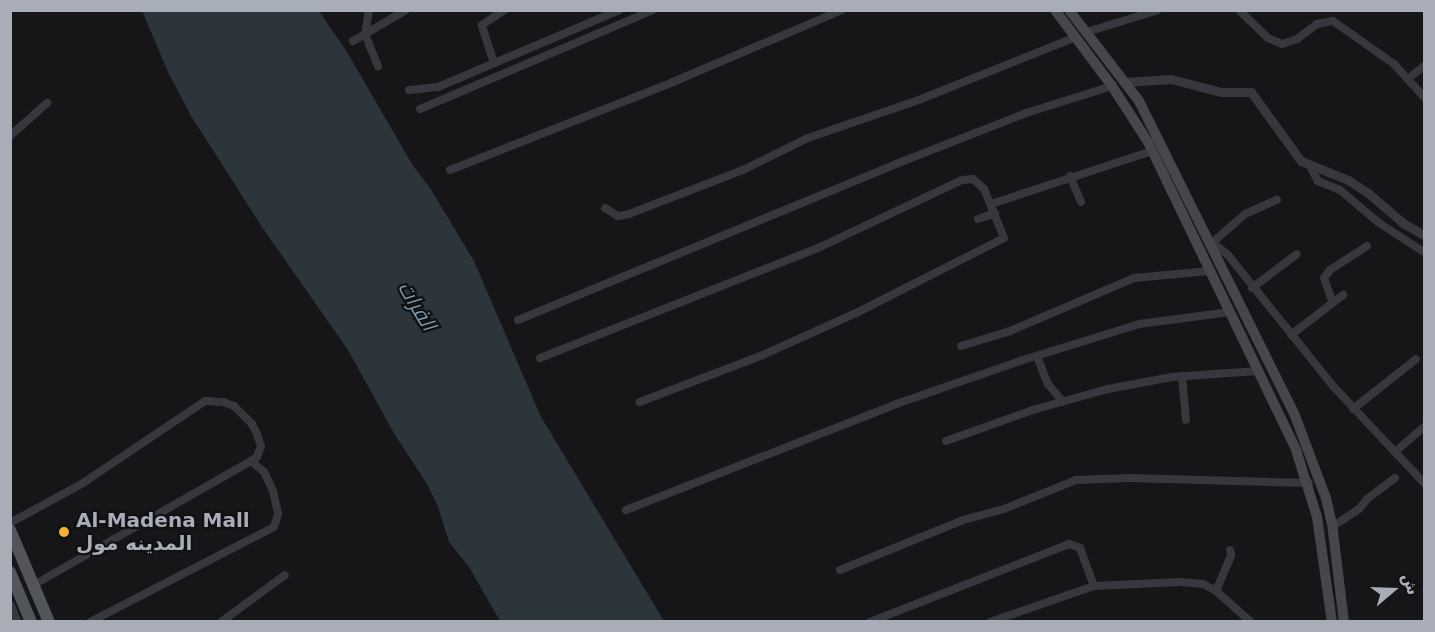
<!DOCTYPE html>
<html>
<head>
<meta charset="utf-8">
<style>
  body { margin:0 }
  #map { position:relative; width:1435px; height:632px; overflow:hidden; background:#161618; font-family:"DejaVu Sans",Cairo,sans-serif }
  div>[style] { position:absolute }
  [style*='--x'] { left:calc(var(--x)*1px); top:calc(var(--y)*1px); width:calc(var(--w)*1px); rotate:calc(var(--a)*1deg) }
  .water>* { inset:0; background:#2c353c }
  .minor>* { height:8px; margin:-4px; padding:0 4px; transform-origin:4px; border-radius:4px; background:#37383d }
  .tertiary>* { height:9px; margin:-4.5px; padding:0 4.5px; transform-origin:4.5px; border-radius:4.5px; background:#37383d }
  .secondary>* { height:10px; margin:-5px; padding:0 5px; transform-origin:5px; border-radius:5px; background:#45474d }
  .primary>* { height:12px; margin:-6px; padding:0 6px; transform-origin:6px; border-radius:6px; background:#53555c }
  .dots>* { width:16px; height:16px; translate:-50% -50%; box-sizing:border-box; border:3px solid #111113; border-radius:50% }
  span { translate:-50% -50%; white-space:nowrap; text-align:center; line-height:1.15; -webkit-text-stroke:4.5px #111113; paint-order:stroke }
  .poi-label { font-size:20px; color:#a8adb8; font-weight:700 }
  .left { translate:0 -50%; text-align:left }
  .water-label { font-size:21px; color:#7f9bb3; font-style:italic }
  .frame { position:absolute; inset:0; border:12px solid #a8adb8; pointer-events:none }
  .north { position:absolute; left:1363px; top:560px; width:60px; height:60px; -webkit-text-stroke:4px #111113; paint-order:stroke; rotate:71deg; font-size:16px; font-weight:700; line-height:24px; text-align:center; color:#a8adb8 }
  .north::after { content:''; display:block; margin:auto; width:21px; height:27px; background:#a8adb8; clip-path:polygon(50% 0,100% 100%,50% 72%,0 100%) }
</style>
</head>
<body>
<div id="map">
  <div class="water">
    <i style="clip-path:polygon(142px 11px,319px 11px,347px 52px,412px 164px,430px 188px,474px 261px,541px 417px,664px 621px,500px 621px,469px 567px,449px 542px,437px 504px,427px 484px,395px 435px,348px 350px,262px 227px,191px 116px,168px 72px)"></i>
  </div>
  <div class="minor">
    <i style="--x:369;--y:10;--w:24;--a:99"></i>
    <i style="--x:365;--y:34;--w:35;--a:68"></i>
    <i style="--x:1239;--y:10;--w:40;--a:44"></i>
    <i style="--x:1268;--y:38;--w:15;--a:23"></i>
    <i style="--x:1282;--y:44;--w:16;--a:-18"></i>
    <i style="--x:1297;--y:39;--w:25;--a:-37"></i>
    <i style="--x:1317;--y:24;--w:16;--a:-11"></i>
    <i style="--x:1333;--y:21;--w:75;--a:35.2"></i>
    <i style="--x:1394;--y:64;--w:45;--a:47.7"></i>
    <i style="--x:1087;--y:32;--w:74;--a:-17.2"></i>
    <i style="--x:353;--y:41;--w:61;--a:-30.3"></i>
    <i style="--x:494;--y:63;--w:40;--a:-108"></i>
    <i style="--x:482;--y:25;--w:27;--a:-34"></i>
    <i style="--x:1409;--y:78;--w:19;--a:-39"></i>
    <i style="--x:409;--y:90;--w:29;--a:-6"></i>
    <i style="--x:438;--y:87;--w:197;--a:-23"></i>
    <i style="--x:420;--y:109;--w:253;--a:-23"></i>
    <i style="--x:10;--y:136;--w:50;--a:-41.7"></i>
    <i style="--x:1310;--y:166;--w:17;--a:62"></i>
    <i style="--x:1318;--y:181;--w:24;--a:22"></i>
    <i style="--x:1340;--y:190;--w:51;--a:40.2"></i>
    <i style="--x:1379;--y:223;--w:54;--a:32.8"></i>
    <i style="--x:450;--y:170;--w:232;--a:-21.5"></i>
    <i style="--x:666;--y:85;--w:191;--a:-23.1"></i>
    <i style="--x:1070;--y:176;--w:28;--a:67"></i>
    <i style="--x:991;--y:204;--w:169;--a:-18.2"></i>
    <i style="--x:605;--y:208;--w:15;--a:32"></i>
    <i style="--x:618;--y:216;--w:11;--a:-10"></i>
    <i style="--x:629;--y:214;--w:122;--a:-21.1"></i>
    <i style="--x:743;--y:170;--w:72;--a:-26.2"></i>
    <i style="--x:808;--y:138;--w:120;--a:-19"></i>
    <i style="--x:921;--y:99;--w:167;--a:-21.8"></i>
    <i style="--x:978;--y:219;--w:18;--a:-19"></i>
    <i style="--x:1209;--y:240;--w:24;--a:38"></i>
    <i style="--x:1228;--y:255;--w:168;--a:51.3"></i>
    <i style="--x:1333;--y:386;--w:133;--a:46.8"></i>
    <i style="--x:1213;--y:242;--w:43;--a:-41.2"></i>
    <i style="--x:1245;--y:214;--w:35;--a:-24"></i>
    <i style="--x:1252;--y:288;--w:56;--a:-37.1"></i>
    <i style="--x:1332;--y:301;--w:24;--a:-109"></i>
    <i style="--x:1324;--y:278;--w:10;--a:-53"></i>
    <i style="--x:1330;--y:270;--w:44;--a:-33"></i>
    <i style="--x:518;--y:320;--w:409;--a:-22.4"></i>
    <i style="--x:896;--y:164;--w:140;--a:-21.4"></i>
    <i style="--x:1026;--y:113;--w:90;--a:-17.4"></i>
    <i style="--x:1291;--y:335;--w:66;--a:-37.6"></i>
    <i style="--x:961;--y:346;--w:51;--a:-17"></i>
    <i style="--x:1010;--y:331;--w:135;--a:-23.1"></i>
    <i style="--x:1134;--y:278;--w:76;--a:-5.3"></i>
    <i style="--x:1037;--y:356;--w:30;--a:69"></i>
    <i style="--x:1048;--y:384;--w:23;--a:50"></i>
    <i style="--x:540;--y:358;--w:299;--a:-21.6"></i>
    <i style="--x:818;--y:248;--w:159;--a:-25.3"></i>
    <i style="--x:962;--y:180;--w:11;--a:-5"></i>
    <i style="--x:973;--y:179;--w:15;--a:42"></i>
    <i style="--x:984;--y:189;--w:53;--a:67.8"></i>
    <i style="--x:1004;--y:238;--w:166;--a:153.1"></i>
    <i style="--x:856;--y:313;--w:102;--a:155.7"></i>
    <i style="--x:763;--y:355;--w:132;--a:159.1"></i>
    <i style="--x:1182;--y:376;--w:44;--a:84.8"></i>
    <i style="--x:1353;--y:409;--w:80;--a:-38.4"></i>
    <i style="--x:946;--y:441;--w:96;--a:-19.6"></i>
    <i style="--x:1036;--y:409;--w:75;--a:-15.5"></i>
    <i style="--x:1108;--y:389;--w:65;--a:-10.6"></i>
    <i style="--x:1172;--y:377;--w:86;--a:-4"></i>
    <i style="--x:1395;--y:452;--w:38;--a:-41"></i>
    <i style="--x:626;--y:510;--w:290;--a:-21.4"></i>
    <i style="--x:896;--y:404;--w:134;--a:-19.1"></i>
    <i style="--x:1023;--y:360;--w:121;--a:-17.2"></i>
    <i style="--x:1139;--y:324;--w:92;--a:-7.5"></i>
    <i style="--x:10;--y:523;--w:83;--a:-28.7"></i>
    <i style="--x:83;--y:483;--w:147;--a:-33.9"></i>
    <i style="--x:205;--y:401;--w:18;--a:3"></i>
    <i style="--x:223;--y:402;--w:12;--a:20"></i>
    <i style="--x:234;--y:406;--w:25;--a:45"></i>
    <i style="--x:252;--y:424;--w:11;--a:63"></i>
    <i style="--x:257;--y:434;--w:13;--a:72"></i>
    <i style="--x:261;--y:446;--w:12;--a:110"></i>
    <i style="--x:257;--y:457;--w:7;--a:146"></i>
    <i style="--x:251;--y:461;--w:250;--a:150.3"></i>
    <i style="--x:1332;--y:527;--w:32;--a:-34"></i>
    <i style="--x:1359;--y:509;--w:13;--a:-51"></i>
    <i style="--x:1367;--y:499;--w:35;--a:-37"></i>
    <i style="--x:840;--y:570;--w:133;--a:-22.1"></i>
    <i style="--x:963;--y:520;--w:42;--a:-15"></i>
    <i style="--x:1004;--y:509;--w:78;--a:-21.9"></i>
    <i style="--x:1076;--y:480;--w:54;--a:-2.1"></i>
    <i style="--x:1130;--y:478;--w:179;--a:1.6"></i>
    <i style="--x:1216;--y:591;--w:39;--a:-67"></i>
    <i style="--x:1231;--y:555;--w:5;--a:-101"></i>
    <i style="--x:90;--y:622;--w:207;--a:-27.3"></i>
    <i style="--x:274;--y:527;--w:14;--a:-73"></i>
    <i style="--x:278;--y:514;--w:24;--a:-102"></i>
    <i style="--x:273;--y:491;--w:21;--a:-115"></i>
    <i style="--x:264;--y:472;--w:17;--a:-140"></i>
    <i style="--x:221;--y:622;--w:79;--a:-36.3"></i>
    <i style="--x:870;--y:622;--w:214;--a:-21.4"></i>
    <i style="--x:1069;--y:544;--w:12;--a:20"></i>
    <i style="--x:1080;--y:548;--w:40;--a:69.8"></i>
    <i style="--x:990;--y:622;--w:110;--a:-19.1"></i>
    <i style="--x:1094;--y:586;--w:87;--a:-2.6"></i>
    <i style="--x:1181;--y:582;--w:22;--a:5"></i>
    <i style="--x:1203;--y:584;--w:15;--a:28"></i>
    <i style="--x:1216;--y:591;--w:47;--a:41.5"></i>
  </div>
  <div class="tertiary">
    <i style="--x:1124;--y:82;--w:47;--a:-3.7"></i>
    <i style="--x:1171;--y:79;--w:52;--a:14.6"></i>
    <i style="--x:1221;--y:92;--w:30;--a:0"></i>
    <i style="--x:1251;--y:92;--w:85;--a:54.1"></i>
    <i style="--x:1301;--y:161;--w:51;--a:22"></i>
    <i style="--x:1348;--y:180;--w:24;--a:33"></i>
    <i style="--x:1368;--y:193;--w:46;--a:40.6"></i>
    <i style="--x:1403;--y:223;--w:24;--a:30"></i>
    <i style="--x:10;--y:605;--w:18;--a:68"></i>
  </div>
  <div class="secondary">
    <i style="--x:1055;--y:10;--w:95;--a:53.1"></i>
    <i style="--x:1112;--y:86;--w:67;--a:57.3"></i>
    <i style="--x:1148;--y:142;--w:342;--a:64.3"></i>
    <i style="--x:1296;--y:450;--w:70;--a:72.6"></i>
    <i style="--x:1317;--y:517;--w:106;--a:81.9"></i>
    <i style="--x:1069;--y:10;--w:115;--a:52.4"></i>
    <i style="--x:1139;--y:101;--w:348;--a:63.6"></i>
    <i style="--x:1294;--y:413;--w:91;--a:69.4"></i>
    <i style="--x:1326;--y:498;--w:26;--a:77"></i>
    <i style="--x:1332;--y:523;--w:100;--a:83.1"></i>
  </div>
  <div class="primary">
    <i style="--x:10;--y:530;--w:100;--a:67"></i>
    <i style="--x:10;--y:572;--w:54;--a:67.2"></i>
  </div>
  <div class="dots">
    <i style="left:64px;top:532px;background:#f2b134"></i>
  </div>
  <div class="poi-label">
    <span class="left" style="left:76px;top:532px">Al-Madena Mall<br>المدينه مول</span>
  </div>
  <div class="water-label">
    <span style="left:417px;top:306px;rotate:59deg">الفرات</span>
  </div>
  <div class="frame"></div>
  <div class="north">ش</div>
</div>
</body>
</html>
